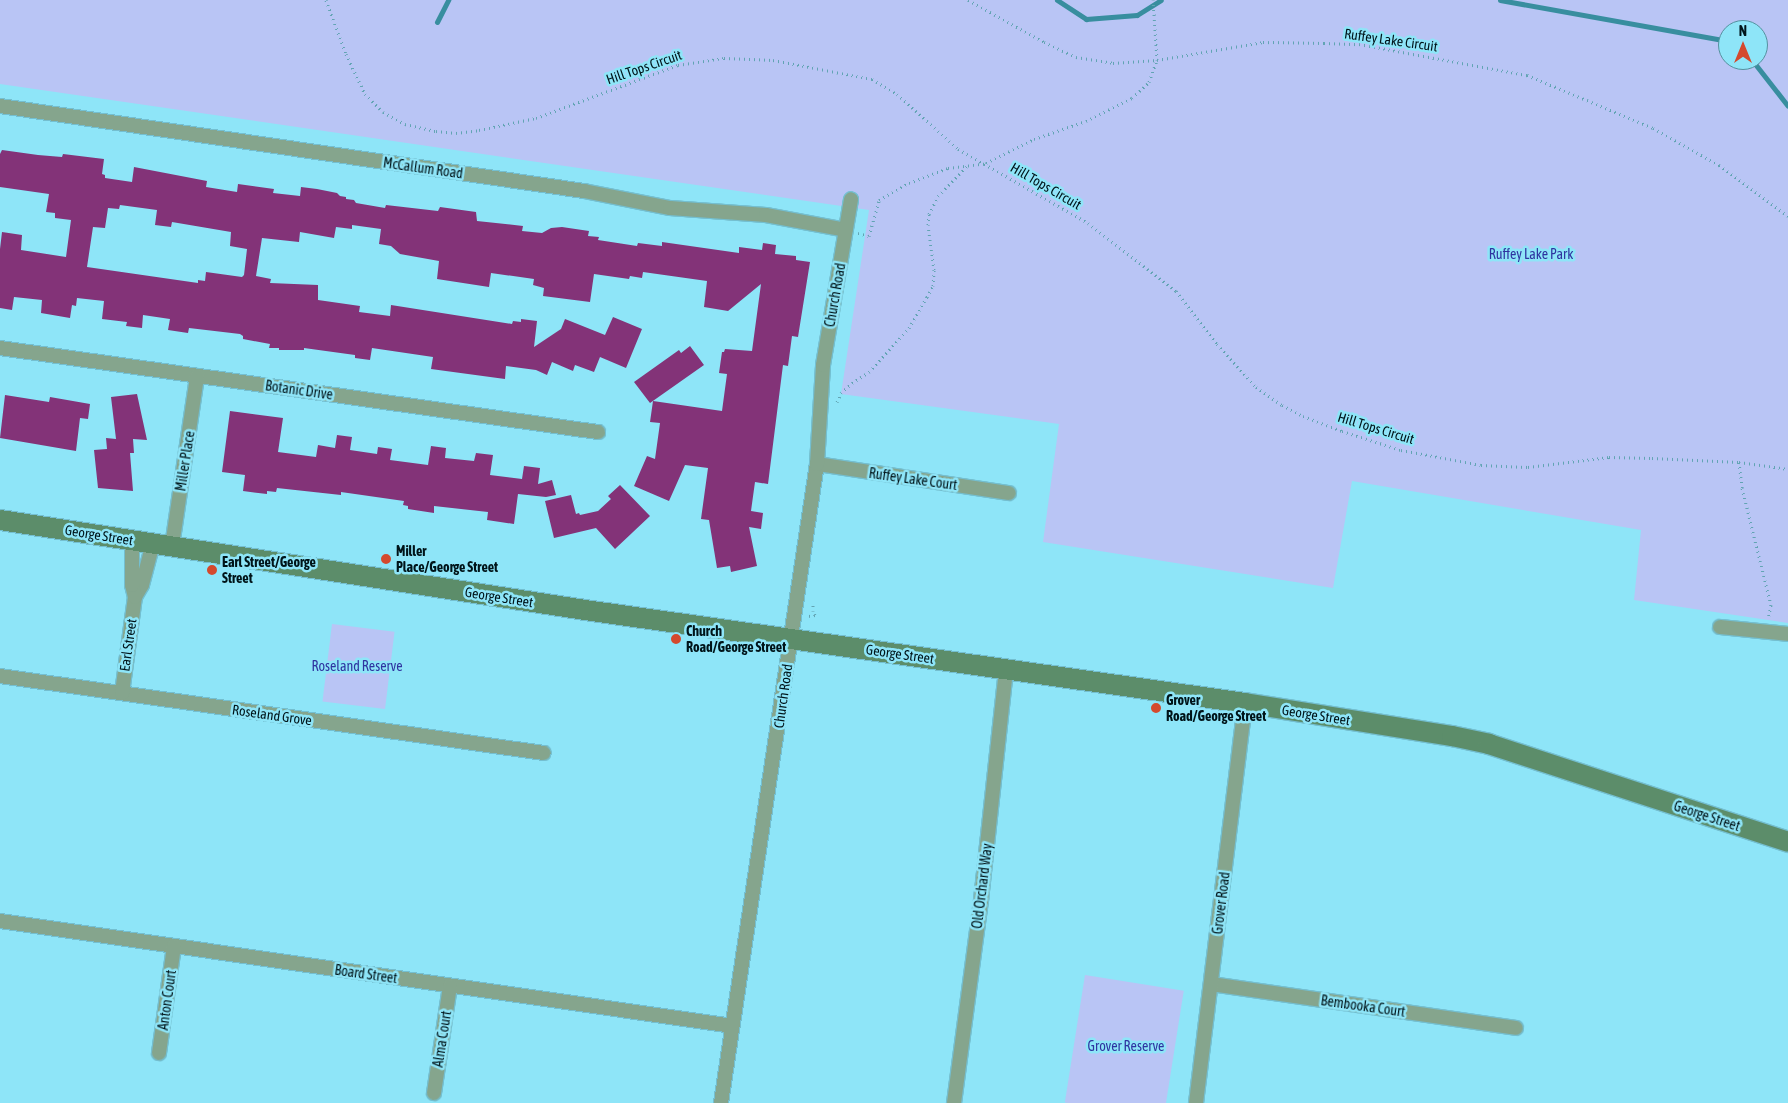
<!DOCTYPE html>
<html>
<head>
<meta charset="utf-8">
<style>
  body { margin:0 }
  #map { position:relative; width:1788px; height:1103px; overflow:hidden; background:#8ee5f8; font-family:"Asap Condensed",sans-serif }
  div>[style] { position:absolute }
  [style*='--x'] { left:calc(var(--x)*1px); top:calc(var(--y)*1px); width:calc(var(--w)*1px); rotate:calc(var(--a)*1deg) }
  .green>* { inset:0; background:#b9c5f5; transform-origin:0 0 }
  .stream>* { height:5px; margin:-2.5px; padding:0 2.5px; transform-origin:2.5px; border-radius:2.5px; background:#388e9f }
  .building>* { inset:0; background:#833378 }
  .path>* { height:3px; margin-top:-1.5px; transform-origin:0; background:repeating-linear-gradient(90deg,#62a4b3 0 1px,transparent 0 5px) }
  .roads { filter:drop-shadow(1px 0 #74bfd0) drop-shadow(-1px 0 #74bfd0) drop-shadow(0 1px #74bfd0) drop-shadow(0 -1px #74bfd0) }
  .minor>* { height:14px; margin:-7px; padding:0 7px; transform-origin:7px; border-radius:7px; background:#85a58d }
  .secondary>* { height:20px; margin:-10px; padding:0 10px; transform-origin:10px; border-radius:10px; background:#5c8d6a }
  .dots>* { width:14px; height:14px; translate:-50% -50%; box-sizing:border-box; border:2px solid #8ee5f8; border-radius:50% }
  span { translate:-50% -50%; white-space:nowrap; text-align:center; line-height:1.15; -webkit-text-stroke:5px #8ee5f8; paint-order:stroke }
  .street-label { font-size:14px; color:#001419 }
  .park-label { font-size:14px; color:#2f34a0 }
  .poi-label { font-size:14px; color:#001419; font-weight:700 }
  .left { translate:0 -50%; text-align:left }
  .north { position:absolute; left:1718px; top:20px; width:50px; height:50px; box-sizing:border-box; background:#8ee5f8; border:1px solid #55919f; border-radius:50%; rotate:0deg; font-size:14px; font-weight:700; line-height:20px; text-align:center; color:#001419 }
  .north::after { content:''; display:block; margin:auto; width:18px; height:22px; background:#d4492d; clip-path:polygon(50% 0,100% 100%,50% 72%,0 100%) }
</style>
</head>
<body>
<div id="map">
  <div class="green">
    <i style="clip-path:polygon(evenodd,0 0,1788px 0,1788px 623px,1634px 600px,1641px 530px,1352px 481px,1333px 588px,1043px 542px,1059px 424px,841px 394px,869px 210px,0 84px,0 0,1728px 30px,1758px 30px,1758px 60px,1728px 60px,1728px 30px)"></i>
    <i style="left:332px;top:624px;width:63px;height:78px;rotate:7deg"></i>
    <i style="left:1085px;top:975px;width:100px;height:129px;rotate:9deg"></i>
  </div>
  <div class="stream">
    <i style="--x:1057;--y:0;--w:35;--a:33"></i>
    <i style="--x:1086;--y:19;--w:51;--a:-4.5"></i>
    <i style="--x:1137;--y:15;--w:28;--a:-32"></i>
    <i style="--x:1500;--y:0;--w:232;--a:10.2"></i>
    <i style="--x:437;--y:22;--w:25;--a:-63"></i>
    <i style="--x:1752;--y:60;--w:58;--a:52"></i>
  </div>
  <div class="building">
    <i style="clip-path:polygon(evenodd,2px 150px,38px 155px,62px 157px,63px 154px,104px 159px,102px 174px,105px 175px,105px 178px,132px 182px,134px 167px,207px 181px,206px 187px,237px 192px,238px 184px,274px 189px,273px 193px,300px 196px,301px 187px,317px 189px,337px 193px,340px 196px,346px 197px,346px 199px,354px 200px,356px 203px,385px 208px,386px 205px,438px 211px,440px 207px,476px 212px,477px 221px,523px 226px,522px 231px,542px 233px,551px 228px,562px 227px,589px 231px,588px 236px,599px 237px,598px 240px,637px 246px,638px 243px,662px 246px,662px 242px,739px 253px,739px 247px,762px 250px,763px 243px,776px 245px,775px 254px,796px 256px,796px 260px,810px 262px,798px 337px,792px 336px,788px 366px,783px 365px,768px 484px,755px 482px,751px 511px,763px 513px,761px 529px,749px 527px,757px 566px,731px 572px,730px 566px,717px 568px,709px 520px,701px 519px,708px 468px,685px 465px,669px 501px,634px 486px,647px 456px,655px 459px,660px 423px,650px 422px,653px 401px,722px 411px,727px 374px,719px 373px,722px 352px,724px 352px,725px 349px,752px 351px,761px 284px,728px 311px,704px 307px,707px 281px,643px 272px,642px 278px,630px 276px,629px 279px,594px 274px,590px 302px,543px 296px,544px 288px,533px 285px,534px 279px,491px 273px,489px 287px,437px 279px,439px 261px,400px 254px,391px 246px,379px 244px,381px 229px,352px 225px,352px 229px,336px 227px,334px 238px,300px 232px,299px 242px,262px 238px,256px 276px,271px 279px,270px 283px,318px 285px,318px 300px,360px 306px,359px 312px,390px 316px,391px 305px,512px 324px,513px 321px,521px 322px,521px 319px,537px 321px,534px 347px,561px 329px,565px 319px,605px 335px,613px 317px,642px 329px,626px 368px,600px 357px,594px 372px,575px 365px,573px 371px,552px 362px,547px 375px,536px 370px,506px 366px,505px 379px,431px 369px,433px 357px,372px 348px,370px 360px,355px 358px,355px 355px,304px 348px,304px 350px,279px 350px,279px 348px,269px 348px,270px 344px,243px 339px,243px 336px,240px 334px,189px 328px,188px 333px,168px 330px,170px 319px,143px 315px,142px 328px,126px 326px,127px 322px,102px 319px,104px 301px,77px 298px,76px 306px,72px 305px,70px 318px,41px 313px,42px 300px,14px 297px,12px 310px,0 308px,0 249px,2px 232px,22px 235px,21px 250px,66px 257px,71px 220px,55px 218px,55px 213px,46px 212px,49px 194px,0 187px,0 154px,2px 150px,120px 205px,157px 210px,155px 225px,171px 227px,172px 222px,231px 232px,230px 246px,247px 249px,244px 275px,242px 277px,206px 272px,205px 281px,198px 280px,198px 283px,87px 267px,93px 227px,105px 228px,108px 208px,119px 209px,120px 205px)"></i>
    <i style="clip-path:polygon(690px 346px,704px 365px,650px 403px,634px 382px,679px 350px,681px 353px)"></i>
    <i style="clip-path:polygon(137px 394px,147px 440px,133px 439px,134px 453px,130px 453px,133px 491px,98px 488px,94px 450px,107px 449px,106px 438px,116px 439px,111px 397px)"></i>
    <i style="clip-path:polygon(5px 395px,49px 402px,50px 397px,90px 404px,88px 419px,80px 418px,76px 451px,0 438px)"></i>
    <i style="clip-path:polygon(230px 411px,283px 418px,278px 452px,316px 457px,318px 445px,335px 448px,337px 435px,352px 437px,350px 450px,377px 454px,378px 447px,392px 449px,390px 460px,428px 465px,431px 446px,446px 448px,445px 458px,474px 461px,476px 453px,493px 455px,490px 475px,522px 479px,524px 466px,540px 468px,538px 484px,552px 480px,556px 495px,546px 497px,518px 494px,514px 524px,487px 520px,488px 512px,434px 506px,434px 513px,408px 509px,408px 506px,403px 505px,404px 501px,341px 492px,341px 495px,277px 488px,276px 492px,267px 491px,267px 494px,243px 491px,245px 475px,222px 472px)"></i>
    <i style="clip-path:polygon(620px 485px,650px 516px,615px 549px,596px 528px,554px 538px,545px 501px,571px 495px,576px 514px,579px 513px,580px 515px,598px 511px,611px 499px,608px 496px)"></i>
  </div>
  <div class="path">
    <i style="--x:326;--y:0;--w:58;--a:69.7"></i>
    <i style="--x:346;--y:54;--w:44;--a:64.6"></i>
    <i style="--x:365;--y:94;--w:25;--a:45"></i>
    <i style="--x:383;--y:112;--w:25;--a:29"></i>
    <i style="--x:405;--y:124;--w:32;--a:13"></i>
    <i style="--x:436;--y:131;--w:20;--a:6"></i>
    <i style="--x:456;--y:133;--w:23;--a:-7"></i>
    <i style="--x:479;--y:130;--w:58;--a:-11.9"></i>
    <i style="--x:536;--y:118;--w:152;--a:-20.5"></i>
    <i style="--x:678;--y:65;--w:47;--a:-8.7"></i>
    <i style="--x:724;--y:58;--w:49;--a:2.3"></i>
    <i style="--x:773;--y:60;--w:101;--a:10.9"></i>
    <i style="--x:872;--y:79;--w:29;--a:31"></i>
    <i style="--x:897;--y:94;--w:82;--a:42"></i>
    <i style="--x:958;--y:149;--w:150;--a:29.6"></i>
    <i style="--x:1088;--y:223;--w:111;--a:37.7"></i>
    <i style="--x:1176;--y:291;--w:67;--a:52.3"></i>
    <i style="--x:1217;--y:344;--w:58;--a:47.8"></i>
    <i style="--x:1256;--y:387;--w:32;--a:35"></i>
    <i style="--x:1282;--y:405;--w:24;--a:28"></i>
    <i style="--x:1303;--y:416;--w:42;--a:21"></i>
    <i style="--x:1342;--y:431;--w:62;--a:17.9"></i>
    <i style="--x:1401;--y:450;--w:81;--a:10.6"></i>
    <i style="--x:1481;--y:465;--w:47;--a:2.4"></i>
    <i style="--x:1528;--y:467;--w:82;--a:-7"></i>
    <i style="--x:1609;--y:457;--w:43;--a:1.3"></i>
    <i style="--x:1652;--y:458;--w:87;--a:2.6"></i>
    <i style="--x:1739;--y:462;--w:49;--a:8.1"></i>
    <i style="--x:968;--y:0;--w:87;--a:28.9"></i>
    <i style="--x:1044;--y:42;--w:35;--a:25"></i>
    <i style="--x:1076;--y:57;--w:37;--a:9"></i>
    <i style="--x:1113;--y:63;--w:44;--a:-3.9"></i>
    <i style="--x:1157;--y:60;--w:108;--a:-9.6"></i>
    <i style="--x:1263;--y:42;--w:61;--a:0.9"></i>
    <i style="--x:1324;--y:43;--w:35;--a:2"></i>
    <i style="--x:1359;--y:44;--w:171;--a:10.5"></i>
    <i style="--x:1527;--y:75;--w:137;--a:22.8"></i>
    <i style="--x:1653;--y:128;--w:76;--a:29.3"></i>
    <i style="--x:1719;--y:165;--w:86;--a:36.5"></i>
    <i style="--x:858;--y:233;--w:11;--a:15"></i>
    <i style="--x:869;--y:236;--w:37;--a:-74"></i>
    <i style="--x:879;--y:200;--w:34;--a:-30"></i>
    <i style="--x:909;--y:183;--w:42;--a:-21"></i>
    <i style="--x:948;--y:168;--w:38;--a:-7"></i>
    <i style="--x:986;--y:163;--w:54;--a:-26.6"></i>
    <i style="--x:1034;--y:139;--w:55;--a:-19.1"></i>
    <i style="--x:1086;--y:121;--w:51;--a:-26.6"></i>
    <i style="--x:1132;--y:98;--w:23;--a:-43"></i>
    <i style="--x:1149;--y:82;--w:23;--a:-70"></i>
    <i style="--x:1157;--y:60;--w:60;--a:-93.8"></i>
    <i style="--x:837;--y:402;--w:10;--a:-66"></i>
    <i style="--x:841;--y:393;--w:15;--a:-42"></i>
    <i style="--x:852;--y:383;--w:20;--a:-33"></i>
    <i style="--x:869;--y:372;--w:59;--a:-47.7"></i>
    <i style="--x:909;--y:328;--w:36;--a:-60"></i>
    <i style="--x:927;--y:297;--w:13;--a:-61"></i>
    <i style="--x:933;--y:286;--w:16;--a:-86"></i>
    <i style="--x:934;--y:270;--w:45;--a:-97.6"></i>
    <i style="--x:928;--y:225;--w:11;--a:-85"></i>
    <i style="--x:929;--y:214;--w:20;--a:-63"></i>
    <i style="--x:938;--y:196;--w:45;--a:-45.9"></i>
    <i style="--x:1739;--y:462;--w:26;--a:83"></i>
    <i style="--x:1742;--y:488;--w:121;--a:76.1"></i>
    <i style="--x:1771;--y:605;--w:14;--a:102"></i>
    <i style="--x:809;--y:616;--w:6;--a:-9"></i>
    <i style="--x:815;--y:615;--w:4;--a:-117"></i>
    <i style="--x:813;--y:611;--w:7;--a:-90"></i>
  </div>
  <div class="roads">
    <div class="minor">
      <i style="--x:0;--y:106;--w:590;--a:8.28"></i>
      <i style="--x:584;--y:191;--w:88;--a:11.2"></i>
      <i style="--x:670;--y:208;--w:96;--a:4.2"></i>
      <i style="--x:766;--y:215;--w:81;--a:10.6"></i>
      <i style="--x:0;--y:348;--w:604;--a:8"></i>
      <i style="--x:817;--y:464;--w:194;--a:8.6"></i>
      <i style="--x:172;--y:546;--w:172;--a:-81.6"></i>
      <i style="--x:135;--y:597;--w:14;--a:-60"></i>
      <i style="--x:142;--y:585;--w:43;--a:-75.3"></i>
      <i style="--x:1720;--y:627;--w:68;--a:5.9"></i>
      <i style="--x:0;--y:676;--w:549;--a:8.06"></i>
      <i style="--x:122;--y:693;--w:97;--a:-82.3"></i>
      <i style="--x:135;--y:597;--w:12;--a:-104"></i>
      <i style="--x:132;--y:585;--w:44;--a:-90"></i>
      <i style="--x:0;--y:921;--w:740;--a:8.15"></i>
      <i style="--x:1211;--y:984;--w:308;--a:8.2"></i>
      <i style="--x:159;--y:1053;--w:108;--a:-82"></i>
      <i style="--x:434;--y:1093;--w:108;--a:-81.5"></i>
      <i style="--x:721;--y:1103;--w:646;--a:-81.46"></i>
      <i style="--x:817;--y:464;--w:99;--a:-86.5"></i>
      <i style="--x:823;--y:365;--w:168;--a:-80.4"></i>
      <i style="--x:954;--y:1103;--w:205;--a:-82.4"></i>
      <i style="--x:981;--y:900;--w:232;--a:-83.8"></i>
      <i style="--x:1196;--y:1103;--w:403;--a:-83"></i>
    </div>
    <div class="secondary">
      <i style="--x:0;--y:520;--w:599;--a:8.74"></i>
      <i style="--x:592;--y:611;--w:659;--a:8.02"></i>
      <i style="--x:1245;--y:703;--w:210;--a:9.1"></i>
      <i style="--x:1452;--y:736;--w:38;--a:12"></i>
      <i style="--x:1489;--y:744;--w:315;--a:18.1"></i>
    </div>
  </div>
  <div class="dots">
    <i style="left:386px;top:559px;background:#d4492d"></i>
    <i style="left:212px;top:570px;background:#d4492d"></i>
    <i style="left:676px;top:639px;background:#d4492d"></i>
    <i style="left:1156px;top:708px;background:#d4492d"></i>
  </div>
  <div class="street-label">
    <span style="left:1391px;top:40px;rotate:8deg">Ruffey Lake Circuit</span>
    <span style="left:644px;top:67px;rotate:-19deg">Hill Tops Circuit</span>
    <span style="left:423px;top:168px;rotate:8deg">McCallum Road</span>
    <span style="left:1046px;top:186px;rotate:30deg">Hill Tops Circuit</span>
    <span style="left:835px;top:295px;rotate:-80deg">Church Road</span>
    <span style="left:299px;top:390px;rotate:8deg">Botanic Drive</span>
    <span style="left:1376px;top:428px;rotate:17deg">Hill Tops Circuit</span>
    <span style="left:185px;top:461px;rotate:-81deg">Miller Place</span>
    <span style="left:913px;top:479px;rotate:8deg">Ruffey Lake Court</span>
    <span style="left:99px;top:535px;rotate:9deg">George Street</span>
    <span style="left:499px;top:597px;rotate:9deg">George Street</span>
    <span style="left:128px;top:645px;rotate:-82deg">Earl Street</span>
    <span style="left:900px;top:654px;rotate:8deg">George Street</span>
    <span style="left:783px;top:696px;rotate:-82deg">Church Road</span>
    <span style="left:272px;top:715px;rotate:8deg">Roseland Grove</span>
    <span style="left:1316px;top:715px;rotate:9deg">George Street</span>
    <span style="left:1707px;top:816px;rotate:18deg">George Street</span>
    <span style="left:982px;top:886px;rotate:-83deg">Old Orchard Way</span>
    <span style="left:1221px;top:903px;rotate:-83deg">Grover Road</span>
    <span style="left:366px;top:974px;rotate:8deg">Board Street</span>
    <span style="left:167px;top:1000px;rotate:-82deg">Anton Court</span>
    <span style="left:1363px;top:1006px;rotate:8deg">Bembooka Court</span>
    <span style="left:442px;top:1039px;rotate:-81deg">Alma Court</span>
  </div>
  <div class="park-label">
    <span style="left:1531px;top:254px">Ruffey Lake Park</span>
    <span style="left:357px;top:666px">Roseland Reserve</span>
    <span style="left:1126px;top:1046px">Grover Reserve</span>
  </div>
  <div class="poi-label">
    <span class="left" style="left:396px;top:559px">Miller<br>Place/George Street</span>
    <span class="left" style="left:222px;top:570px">Earl Street/George<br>Street</span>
    <span class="left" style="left:686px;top:639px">Church<br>Road/George Street</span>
    <span class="left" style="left:1166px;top:708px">Grover<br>Road/George Street</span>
  </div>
  <div class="north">N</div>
</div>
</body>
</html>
